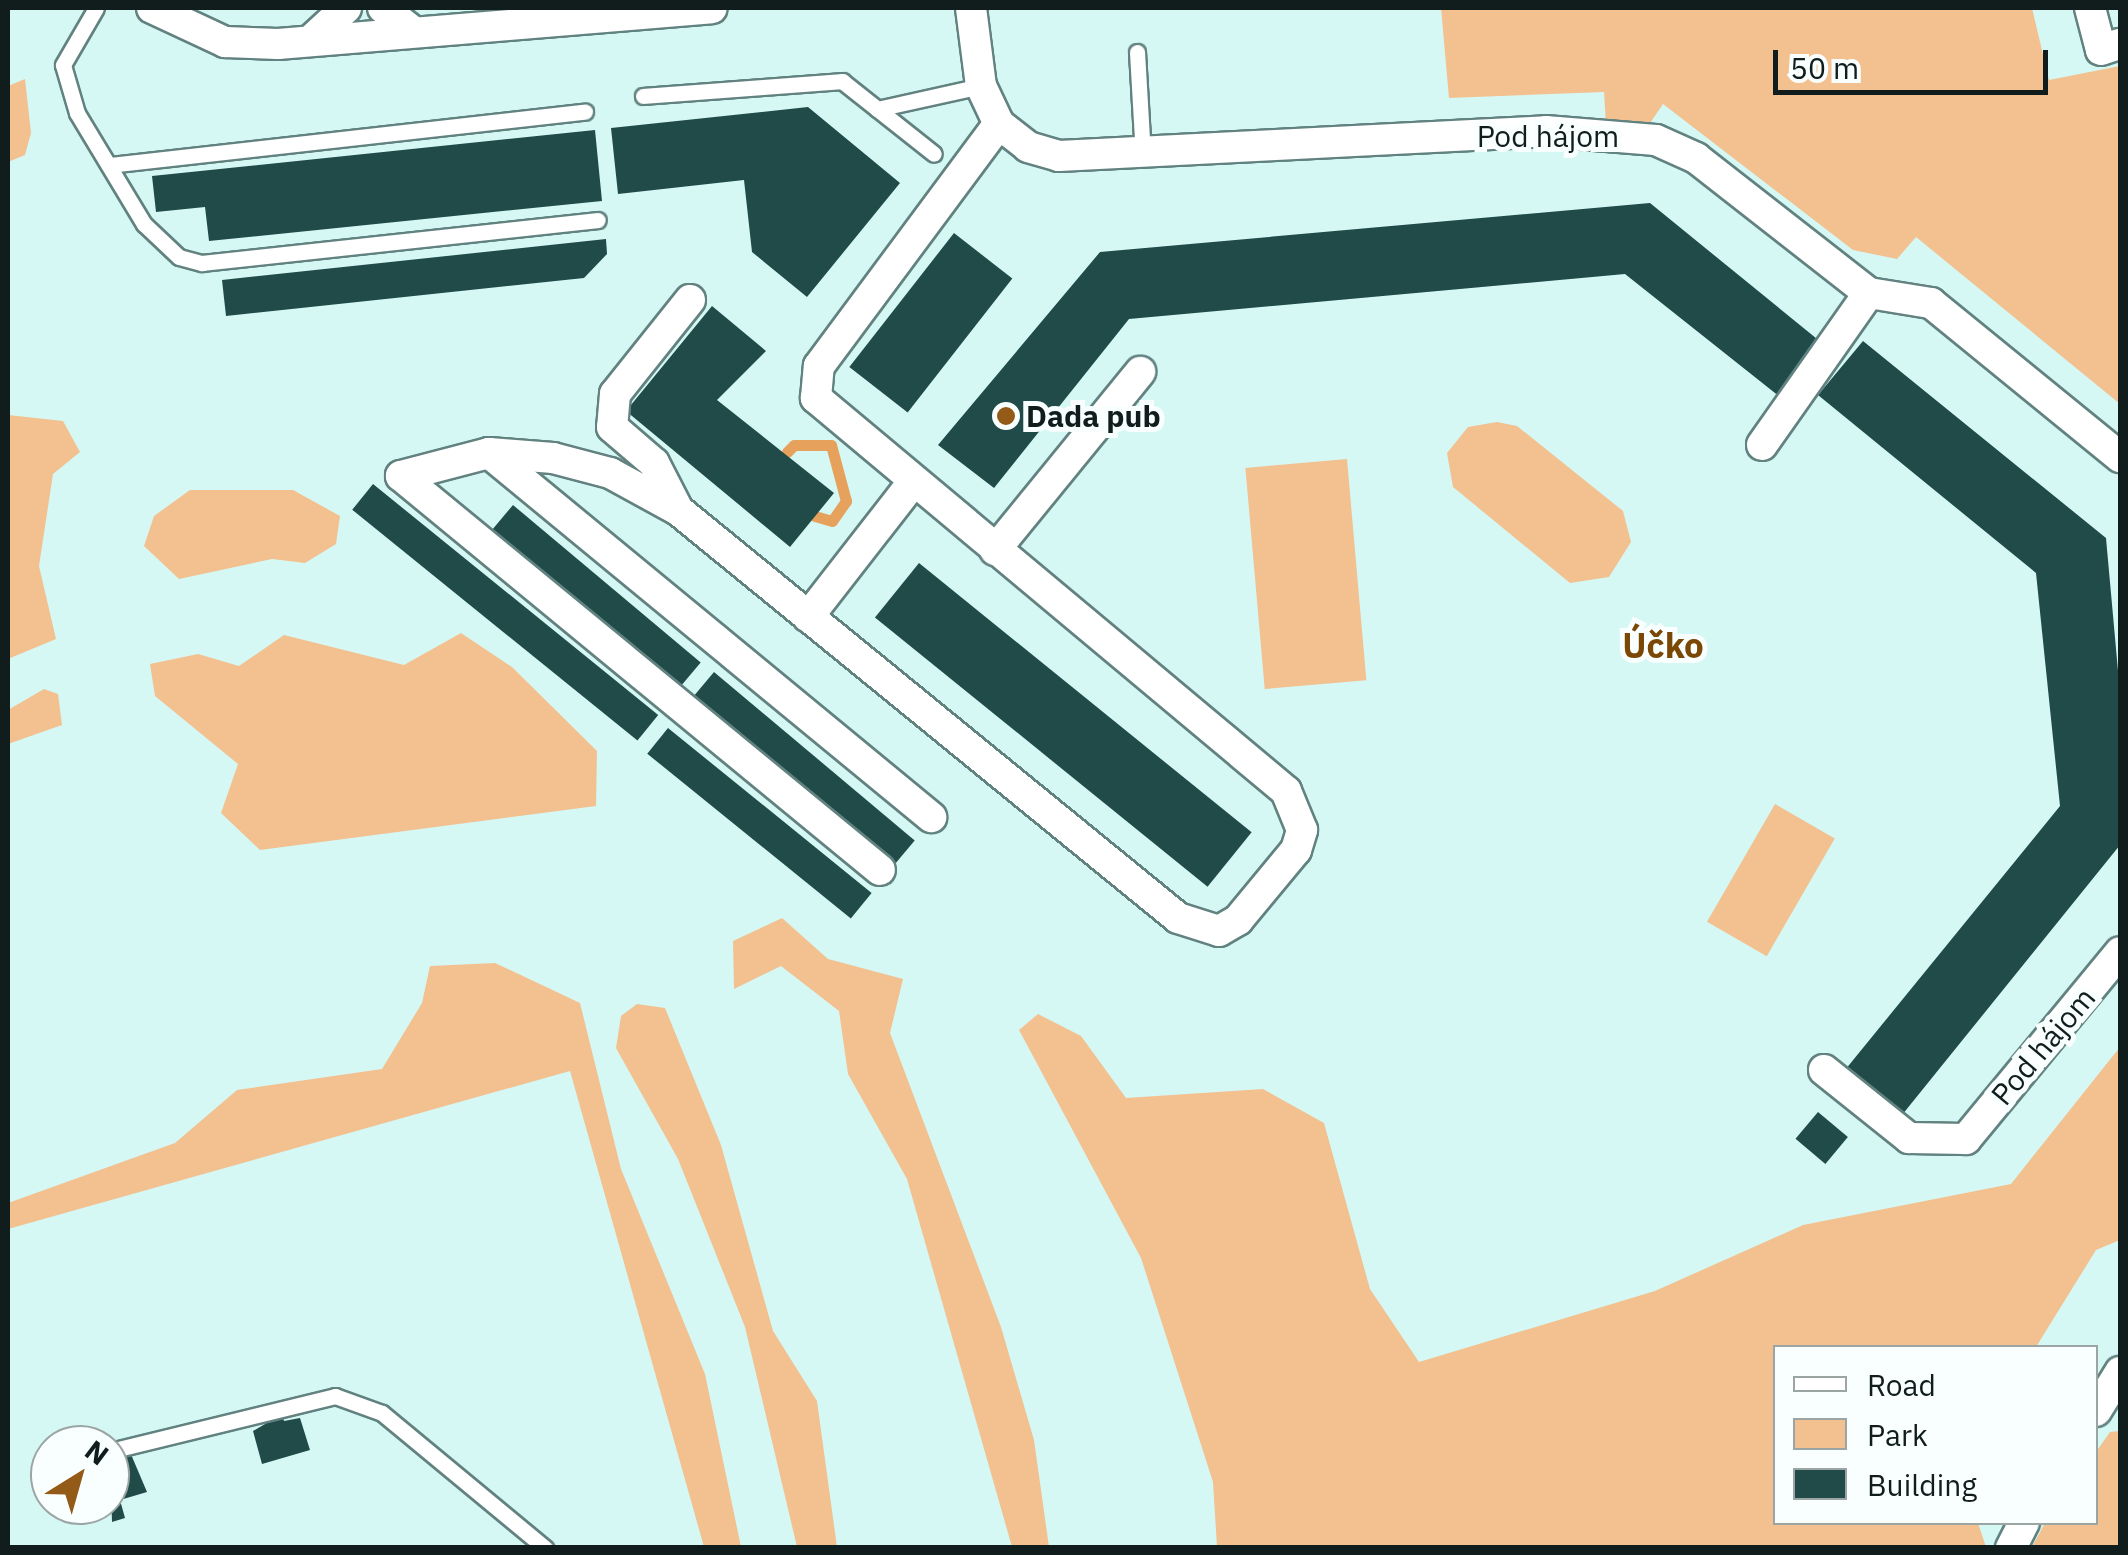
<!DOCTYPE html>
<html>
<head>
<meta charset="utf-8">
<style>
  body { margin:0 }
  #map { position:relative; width:2128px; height:1555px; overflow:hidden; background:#d5f8f5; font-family:"IBM Plex Sans",sans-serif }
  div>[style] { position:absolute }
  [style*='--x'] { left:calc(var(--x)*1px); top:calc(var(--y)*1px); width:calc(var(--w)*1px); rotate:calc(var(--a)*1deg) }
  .green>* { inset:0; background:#f3c090; transform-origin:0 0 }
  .stream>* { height:11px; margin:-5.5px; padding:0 5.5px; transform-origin:5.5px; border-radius:5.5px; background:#e6a25d }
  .building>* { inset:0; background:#204b48; transform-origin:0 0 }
  .roads { filter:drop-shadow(2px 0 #628280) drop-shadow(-2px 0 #628280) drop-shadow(0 2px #628280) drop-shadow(0 -2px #628280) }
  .lane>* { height:15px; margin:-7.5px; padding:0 7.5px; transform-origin:7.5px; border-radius:7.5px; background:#fff }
  .street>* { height:30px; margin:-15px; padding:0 15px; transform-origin:15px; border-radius:15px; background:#fff }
  .dots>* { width:28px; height:28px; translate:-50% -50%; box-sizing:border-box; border:5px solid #f8fffe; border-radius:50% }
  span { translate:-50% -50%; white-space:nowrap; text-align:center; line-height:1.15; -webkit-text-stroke:10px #f8fffe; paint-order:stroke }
  .street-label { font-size:30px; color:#101d1c }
  .poi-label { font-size:30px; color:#101d1c; font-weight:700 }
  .left { translate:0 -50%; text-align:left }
  .quarter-label { font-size:35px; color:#7b4704; font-weight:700 }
  .frame { position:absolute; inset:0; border:10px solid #101d1c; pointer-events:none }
  .legend { position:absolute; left:1773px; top:1345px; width:325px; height:180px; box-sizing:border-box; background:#f8fffe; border:2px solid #9ba5a4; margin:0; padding:12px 18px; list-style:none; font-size:30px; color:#101d1c }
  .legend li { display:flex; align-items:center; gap:20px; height:50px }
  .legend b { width:50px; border:2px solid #9ba5a4 }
  .north { position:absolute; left:30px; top:1425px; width:100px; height:100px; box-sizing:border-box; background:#f8fffe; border:2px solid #9ba5a4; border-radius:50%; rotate:37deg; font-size:28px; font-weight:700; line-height:40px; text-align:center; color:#101d1c }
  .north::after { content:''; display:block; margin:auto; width:35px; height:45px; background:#945a17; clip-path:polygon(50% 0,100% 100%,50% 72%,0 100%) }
  .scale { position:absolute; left:1773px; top:50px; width:275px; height:45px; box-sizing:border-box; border:5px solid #101d1c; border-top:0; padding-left:12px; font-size:30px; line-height:35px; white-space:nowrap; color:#101d1c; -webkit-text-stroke:8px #f8fffe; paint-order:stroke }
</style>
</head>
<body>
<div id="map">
  <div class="green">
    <i style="clip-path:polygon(1441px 8px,2032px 8px,2049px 80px,2120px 66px,2120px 404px,1916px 237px,1897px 259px,1853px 250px,1663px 104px,1644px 132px,1606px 124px,1604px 92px,1449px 98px)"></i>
    <i style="clip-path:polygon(25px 79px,31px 133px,25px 155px,8px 162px,8px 86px)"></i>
    <i style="clip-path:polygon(8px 415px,63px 421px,80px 452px,53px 474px,39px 566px,56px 639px,8px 659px)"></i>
    <i style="clip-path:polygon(1497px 422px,1517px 426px,1623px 511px,1631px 542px,1609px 577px,1570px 583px,1453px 487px,1447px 453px,1468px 427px)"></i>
    <i style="left:1347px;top:459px;width:222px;height:102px;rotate:85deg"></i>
    <i style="clip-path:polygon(190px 490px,293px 490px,340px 516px,336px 544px,305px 563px,272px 559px,179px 579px,144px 546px,154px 516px)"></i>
    <i style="clip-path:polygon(461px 633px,512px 667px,597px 751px,596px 806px,260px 850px,221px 813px,238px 764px,155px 696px,150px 664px,198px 654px,239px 666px,284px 635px,404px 665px)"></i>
    <i style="clip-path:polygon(44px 689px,58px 694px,62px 725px,8px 744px,8px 710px)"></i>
    <i style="left:1775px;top:804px;width:69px;height:136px;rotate:30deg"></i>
    <i style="clip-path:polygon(782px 918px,828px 959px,903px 979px,890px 1033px,1001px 1327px,1034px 1440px,1049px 1547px,1012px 1547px,907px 1179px,848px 1074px,839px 1011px,781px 966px,734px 989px,733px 941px)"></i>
    <i style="clip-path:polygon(495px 963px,580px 1003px,621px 1169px,705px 1374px,741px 1547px,704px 1547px,570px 1071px,8px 1229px,8px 1203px,175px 1143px,237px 1090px,382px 1069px,422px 1003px,430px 966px)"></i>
    <i style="clip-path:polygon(637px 1004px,665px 1008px,721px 1145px,773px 1331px,817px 1401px,837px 1547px,797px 1547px,745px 1327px,678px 1159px,616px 1048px,621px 1016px)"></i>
    <i style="clip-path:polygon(1038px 1014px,1081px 1036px,1126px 1098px,1263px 1089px,1324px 1123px,1370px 1289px,1419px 1362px,1655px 1291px,1803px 1225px,2011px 1184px,2120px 1047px,2120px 1240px,2096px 1250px,2036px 1347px,1776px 1348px,1776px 1522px,1978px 1523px,1986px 1547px,1217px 1547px,1213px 1482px,1141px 1258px,1019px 1030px)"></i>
    <i style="clip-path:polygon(2120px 1431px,2120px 1547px,2032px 1547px,2045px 1523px,2096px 1522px,2096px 1452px,2110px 1432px)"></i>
  </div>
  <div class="stream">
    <i style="--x:787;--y:452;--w:10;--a:-45"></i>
    <i style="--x:794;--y:445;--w:37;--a:0"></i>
    <i style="--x:831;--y:445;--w:58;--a:75"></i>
    <i style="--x:846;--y:501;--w:24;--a:125"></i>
    <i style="--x:832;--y:521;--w:18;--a:-164"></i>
  </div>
  <div class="building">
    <i style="clip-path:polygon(808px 107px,900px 183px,807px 297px,752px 252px,744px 180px,618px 194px,611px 128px)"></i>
    <i style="clip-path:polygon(595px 130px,602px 201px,209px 241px,205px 207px,156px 212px,152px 176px)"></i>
    <i style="clip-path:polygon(1650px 203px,1822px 343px,1780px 397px,1625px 274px,1129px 319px,994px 488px,938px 445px,1100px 252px)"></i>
    <i style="left:954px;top:233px;width:74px;height:170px;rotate:38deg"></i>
    <i style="clip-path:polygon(606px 239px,607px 254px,584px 278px,226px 316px,222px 280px)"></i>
    <i style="clip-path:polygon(712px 306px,766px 351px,717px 400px,834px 493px,790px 547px,626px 411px)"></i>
    <i style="clip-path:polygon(1863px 341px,2106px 538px,2120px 693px,2120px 845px,1902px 1115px,1845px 1070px,2060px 806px,2036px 573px,1818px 395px)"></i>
    <i style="left:373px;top:484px;width:367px;height:33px;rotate:39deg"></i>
    <i style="left:513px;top:505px;width:245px;height:33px;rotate:40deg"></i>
    <i style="left:919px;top:563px;width:428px;height:70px;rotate:39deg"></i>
    <i style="left:714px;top:672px;width:262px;height:33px;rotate:40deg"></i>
    <i style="left:668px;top:728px;width:262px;height:33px;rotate:39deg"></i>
    <i style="left:1818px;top:1112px;width:39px;height:35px;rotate:40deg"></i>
    <i style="clip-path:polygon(282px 1414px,284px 1421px,300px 1418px,310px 1450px,262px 1464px,253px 1431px)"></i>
    <i style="clip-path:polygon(130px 1452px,147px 1492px,120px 1500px,125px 1518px,112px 1522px,110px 1458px)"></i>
  </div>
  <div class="roads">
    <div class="lane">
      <i style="--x:96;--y:8;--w:66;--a:120.1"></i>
      <i style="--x:63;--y:65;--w:50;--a:73.7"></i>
      <i style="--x:77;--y:113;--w:130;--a:58.9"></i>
      <i style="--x:144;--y:224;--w:48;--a:43.3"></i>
      <i style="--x:179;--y:257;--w:24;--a:15"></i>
      <i style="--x:202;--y:263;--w:398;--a:-6.2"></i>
      <i style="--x:1137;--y:52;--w:104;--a:86.7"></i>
      <i style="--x:643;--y:96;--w:200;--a:-4.3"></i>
      <i style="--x:842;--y:81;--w:117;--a:38.4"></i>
      <i style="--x:877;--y:109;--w:107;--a:-12.5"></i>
      <i style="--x:109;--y:165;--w:479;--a:-6.4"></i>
      <i style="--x:110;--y:1451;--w:232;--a:-13.7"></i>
      <i style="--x:335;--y:1396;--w:50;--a:19.9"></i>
      <i style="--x:382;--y:1413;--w:212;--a:39.6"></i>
    </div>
    <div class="street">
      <i style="--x:152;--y:8;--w:81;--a:25"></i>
      <i style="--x:225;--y:42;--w:53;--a:2.2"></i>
      <i style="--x:278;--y:44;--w:435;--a:-4.7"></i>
      <i style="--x:383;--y:8;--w:37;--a:38"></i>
      <i style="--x:971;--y:8;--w:79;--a:82.7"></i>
      <i style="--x:981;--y:86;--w:42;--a:64.7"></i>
      <i style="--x:999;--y:124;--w:37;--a:38"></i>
      <i style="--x:1028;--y:147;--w:32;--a:16"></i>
      <i style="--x:1059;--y:156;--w:488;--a:-2.9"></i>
      <i style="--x:1546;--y:131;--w:110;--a:4.7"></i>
      <i style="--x:1656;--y:140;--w:44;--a:24.2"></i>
      <i style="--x:1696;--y:158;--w:219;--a:38"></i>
      <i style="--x:1869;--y:293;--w:63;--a:9.2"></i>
      <i style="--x:1931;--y:303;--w:244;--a:39.2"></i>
      <i style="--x:2090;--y:8;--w:43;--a:75.3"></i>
      <i style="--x:2101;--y:50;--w:20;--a:-18"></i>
      <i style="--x:310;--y:41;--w:49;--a:-42.5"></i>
      <i style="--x:690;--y:300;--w:120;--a:128.6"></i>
      <i style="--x:615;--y:394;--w:33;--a:95"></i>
      <i style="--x:612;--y:427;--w:55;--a:40.6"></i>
      <i style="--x:654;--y:463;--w:53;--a:62.9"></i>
      <i style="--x:678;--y:510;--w:645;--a:39.21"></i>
      <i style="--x:1178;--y:918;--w:43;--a:17.6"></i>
      <i style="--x:1219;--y:931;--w:22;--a:-30"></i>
      <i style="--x:1238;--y:920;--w:91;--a:-50.4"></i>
      <i style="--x:1296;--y:850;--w:21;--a:-73"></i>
      <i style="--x:1302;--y:830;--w:42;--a:-112.3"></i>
      <i style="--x:1286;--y:791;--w:613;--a:-140.1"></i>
      <i style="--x:816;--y:398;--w:32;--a:-85"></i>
      <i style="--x:819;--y:366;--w:302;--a:-53.4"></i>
      <i style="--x:1762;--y:445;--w:186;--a:-54.9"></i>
      <i style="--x:489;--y:453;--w:573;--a:39.47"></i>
      <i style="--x:678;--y:510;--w:77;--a:-151.4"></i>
      <i style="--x:610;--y:473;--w:59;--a:-165.3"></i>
      <i style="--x:553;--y:458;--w:64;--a:-175.5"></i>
      <i style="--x:489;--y:453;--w:91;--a:165.4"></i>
      <i style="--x:401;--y:476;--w:620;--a:39.44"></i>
      <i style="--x:995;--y:550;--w:230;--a:-50.8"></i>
      <i style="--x:808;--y:617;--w:171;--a:-52.1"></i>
      <i style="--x:1824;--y:1070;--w:109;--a:38.7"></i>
      <i style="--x:1909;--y:1138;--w:57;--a:1"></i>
      <i style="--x:1966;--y:1139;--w:242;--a:-50.5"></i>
      <i style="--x:2096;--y:1411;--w:46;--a:-58.4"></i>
      <i style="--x:2011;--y:1548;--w:29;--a:-63"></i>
    </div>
  </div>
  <div class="dots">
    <i style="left:1006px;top:416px;background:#945a17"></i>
  </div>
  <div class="street-label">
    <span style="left:1548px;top:136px">Pod hájom</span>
    <span style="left:2043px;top:1046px;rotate:-50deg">Pod hájom</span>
  </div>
  <div class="poi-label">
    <span class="left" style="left:1026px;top:416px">Dada pub</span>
  </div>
  <div class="quarter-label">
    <span style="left:1663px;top:645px">Účko</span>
  </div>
  <div class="frame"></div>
  <ul class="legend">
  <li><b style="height:12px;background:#fff"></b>Road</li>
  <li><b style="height:28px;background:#f3c090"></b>Park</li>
  <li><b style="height:28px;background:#204b48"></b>Building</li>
  </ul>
  <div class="north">N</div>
  <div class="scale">50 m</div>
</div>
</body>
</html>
